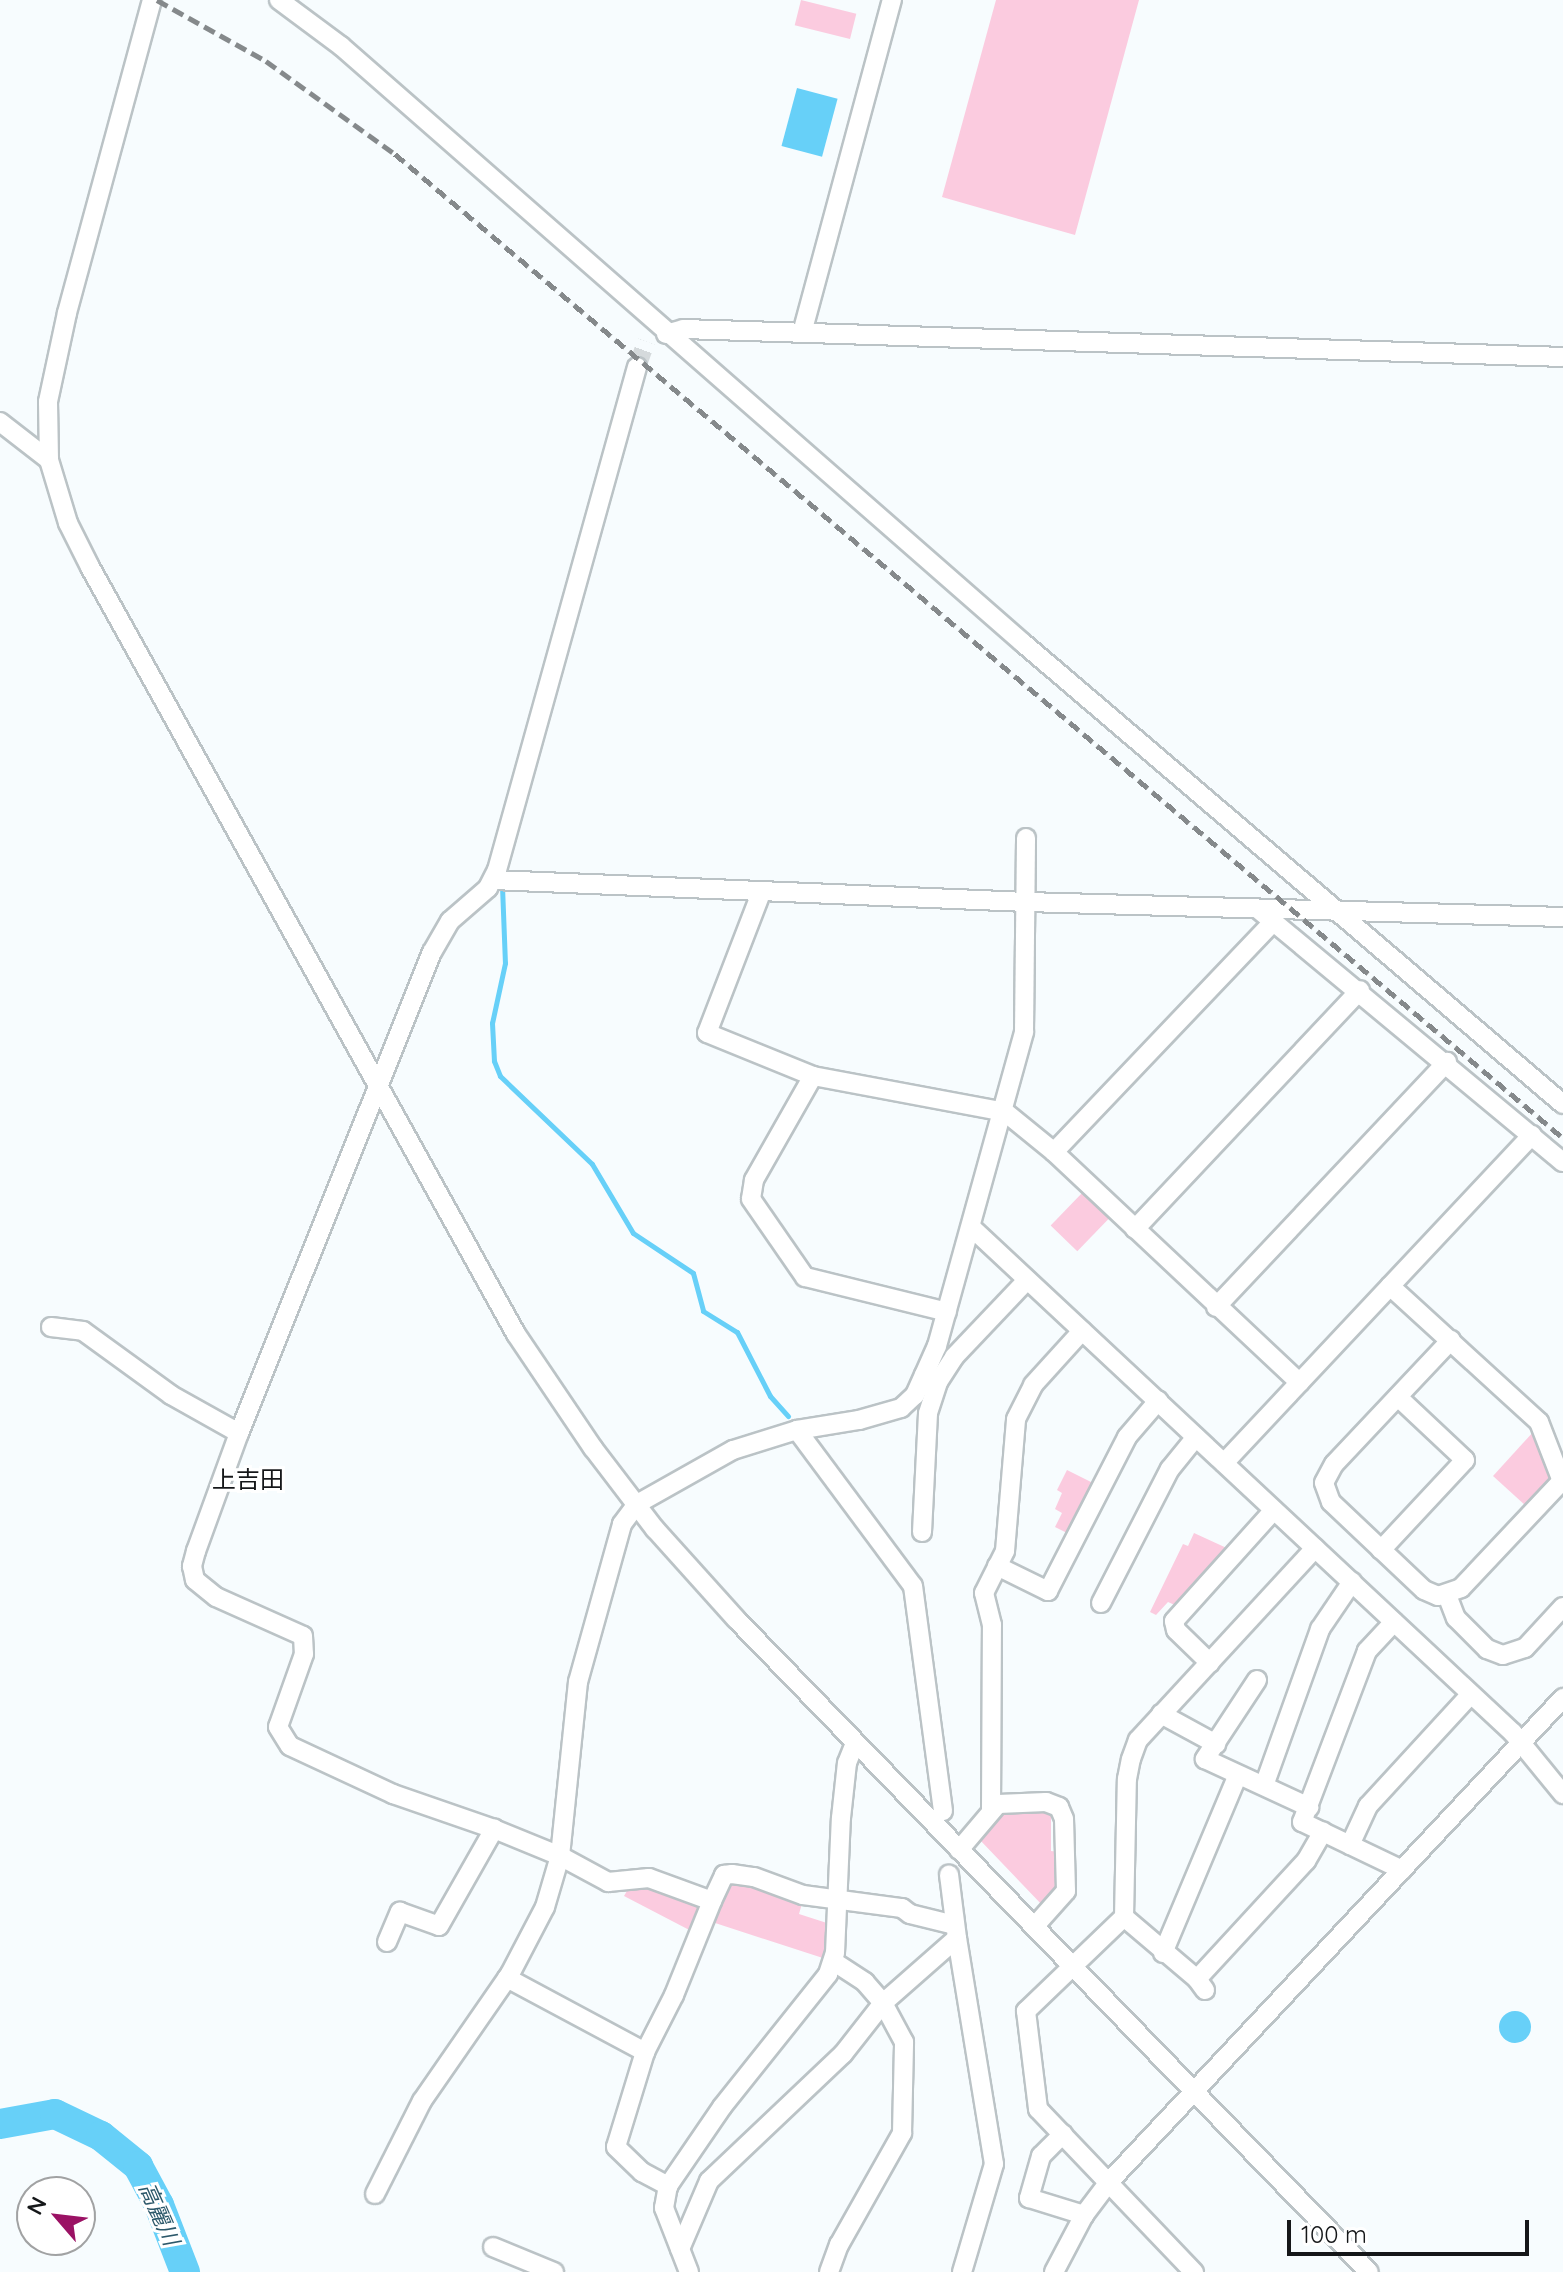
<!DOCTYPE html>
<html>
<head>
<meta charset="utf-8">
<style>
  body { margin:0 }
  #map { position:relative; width:1563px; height:2272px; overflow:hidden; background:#f7fcfe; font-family:Quicksand,"Noto Sans JP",sans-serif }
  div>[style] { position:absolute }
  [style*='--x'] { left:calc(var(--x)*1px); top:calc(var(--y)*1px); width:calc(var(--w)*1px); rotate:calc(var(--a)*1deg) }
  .green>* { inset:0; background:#fbcbdf; transform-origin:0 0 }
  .water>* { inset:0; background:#67d0f8; transform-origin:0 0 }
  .round { border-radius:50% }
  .stream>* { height:5px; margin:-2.5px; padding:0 2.5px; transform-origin:2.5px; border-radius:2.5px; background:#67d0f8 }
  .river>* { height:30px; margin:-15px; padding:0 15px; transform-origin:15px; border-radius:15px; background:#67d0f8 }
  .minor-tunnel>* { height:18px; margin-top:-9px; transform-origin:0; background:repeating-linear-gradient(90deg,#d5dadc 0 18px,transparent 0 27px) }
  .roads { filter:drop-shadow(2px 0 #bbc3c6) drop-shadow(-2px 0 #bbc3c6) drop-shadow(0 2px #bbc3c6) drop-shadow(0 -2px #bbc3c6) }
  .minor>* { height:18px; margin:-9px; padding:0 9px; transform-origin:9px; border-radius:9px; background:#fff }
  .rail>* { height:5px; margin-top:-2.5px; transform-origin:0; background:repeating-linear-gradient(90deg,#85898b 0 12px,transparent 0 18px) }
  span { translate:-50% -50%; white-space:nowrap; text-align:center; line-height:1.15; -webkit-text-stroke:6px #fff; paint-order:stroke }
  .water-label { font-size:22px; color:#2c586a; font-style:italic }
  .quarter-label { font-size:24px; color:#151719 }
  .north { position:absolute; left:16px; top:2176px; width:80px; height:80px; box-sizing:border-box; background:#fff; border:2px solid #a1a2a3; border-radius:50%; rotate:298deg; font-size:22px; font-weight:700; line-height:32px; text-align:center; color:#151719 }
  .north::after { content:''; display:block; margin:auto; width:28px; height:36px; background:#9b1264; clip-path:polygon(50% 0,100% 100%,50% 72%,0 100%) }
  .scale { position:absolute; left:1287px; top:2220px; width:242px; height:36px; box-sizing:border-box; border:4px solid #151719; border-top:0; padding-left:10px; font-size:24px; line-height:28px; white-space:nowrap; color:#151719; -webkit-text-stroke:6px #fff; paint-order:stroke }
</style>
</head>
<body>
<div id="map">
  <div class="green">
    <i style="left:801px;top:0;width:57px;height:26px;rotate:14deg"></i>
    <i style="clip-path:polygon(996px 0,1139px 0,1075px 235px,942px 197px)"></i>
    <i style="left:1084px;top:1191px;width:37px;height:48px;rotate:44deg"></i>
    <i style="clip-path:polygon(1535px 1430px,1554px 1480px,1527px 1507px,1493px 1476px)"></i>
    <i style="clip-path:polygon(1067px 1470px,1095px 1484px,1069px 1534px,1055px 1527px,1062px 1513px,1055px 1509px,1062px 1493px,1057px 1490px)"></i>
    <i style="clip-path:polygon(1194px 1533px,1231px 1550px,1177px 1606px,1168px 1602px,1156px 1615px,1150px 1612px,1183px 1544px,1188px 1546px)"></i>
    <i style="clip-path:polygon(1044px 1807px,1051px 1815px,1051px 1851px,1059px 1852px,1060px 1885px,1045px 1908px,979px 1839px,992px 1826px,998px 1811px)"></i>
    <i style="clip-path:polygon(739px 1880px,803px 1900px,799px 1914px,830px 1924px,829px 1960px,709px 1921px,718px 1898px,731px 1881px)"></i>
    <i style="clip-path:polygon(645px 1882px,707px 1904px,697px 1934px,624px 1896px,631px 1884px)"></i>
  </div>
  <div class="water">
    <i style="left:797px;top:88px;width:42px;height:60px;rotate:15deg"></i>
    <i class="round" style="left:1499px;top:2011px;width:32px;height:32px"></i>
  </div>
  <div class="stream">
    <i style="--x:502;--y:886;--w:77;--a:87.8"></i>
    <i style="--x:505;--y:963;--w:61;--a:102.2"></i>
    <i style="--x:492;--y:1023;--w:38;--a:87"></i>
    <i style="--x:494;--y:1061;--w:16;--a:68"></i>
    <i style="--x:500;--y:1076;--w:127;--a:43.7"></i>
    <i style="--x:592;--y:1164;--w:80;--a:59.3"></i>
    <i style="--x:633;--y:1233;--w:72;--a:33.7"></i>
    <i style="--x:693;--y:1273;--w:39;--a:75"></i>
    <i style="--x:703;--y:1311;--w:40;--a:32"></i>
    <i style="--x:737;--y:1332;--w:72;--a:62.7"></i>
    <i style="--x:770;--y:1396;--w:27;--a:48"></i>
  </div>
  <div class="river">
    <i style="--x:0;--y:2124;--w:56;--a:-10.3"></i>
    <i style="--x:55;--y:2114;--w:51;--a:25.6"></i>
    <i style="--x:101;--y:2136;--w:48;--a:39"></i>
    <i style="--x:138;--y:2166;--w:44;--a:61.7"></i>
    <i style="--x:159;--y:2205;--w:72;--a:68.8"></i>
  </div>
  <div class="minor-tunnel">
    <i style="--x:637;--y:367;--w:27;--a:-70"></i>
  </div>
  <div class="roads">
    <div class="minor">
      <i style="--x:152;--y:0;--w:324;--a:105.2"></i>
      <i style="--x:67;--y:313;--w:91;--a:102.1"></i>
      <i style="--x:48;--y:402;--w:58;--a:89"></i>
      <i style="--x:49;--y:460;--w:66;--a:73.2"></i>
      <i style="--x:68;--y:523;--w:49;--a:63.4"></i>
      <i style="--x:90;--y:567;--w:877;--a:60.95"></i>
      <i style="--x:516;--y:1334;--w:138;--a:56"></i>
      <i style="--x:593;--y:1448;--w:102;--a:52.6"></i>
      <i style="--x:655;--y:1529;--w:121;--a:48"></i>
      <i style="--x:736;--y:1619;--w:909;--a:45.89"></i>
      <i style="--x:279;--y:0;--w:77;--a:36.6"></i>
      <i style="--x:341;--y:46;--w:906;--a:41.2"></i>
      <i style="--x:1023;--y:643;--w:710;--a:40.49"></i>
      <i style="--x:802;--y:333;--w:345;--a:-74.9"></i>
      <i style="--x:666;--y:334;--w:18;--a:-16"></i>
      <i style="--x:683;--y:329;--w:880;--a:1.82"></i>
      <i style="--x:637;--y:367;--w:522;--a:105.55"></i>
      <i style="--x:497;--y:870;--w:20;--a:117"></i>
      <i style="--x:488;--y:888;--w:50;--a:139"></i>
      <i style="--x:450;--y:921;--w:36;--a:120"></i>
      <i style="--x:432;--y:952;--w:518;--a:111.86"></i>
      <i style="--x:239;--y:1433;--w:126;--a:110"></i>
      <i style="--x:196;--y:1551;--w:16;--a:105"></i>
      <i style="--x:192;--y:1566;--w:14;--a:78"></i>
      <i style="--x:195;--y:1580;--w:27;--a:39"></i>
      <i style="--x:216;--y:1597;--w:95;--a:24.1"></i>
      <i style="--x:303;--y:1636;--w:18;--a:87"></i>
      <i style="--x:304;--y:1654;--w:77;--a:109.6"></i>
      <i style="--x:278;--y:1727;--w:22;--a:58"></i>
      <i style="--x:290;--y:1746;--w:114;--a:25"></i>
      <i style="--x:393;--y:1794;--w:107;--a:19.1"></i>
      <i style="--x:494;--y:1829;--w:71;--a:22.2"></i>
      <i style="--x:560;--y:1856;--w:55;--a:28.4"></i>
      <i style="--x:608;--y:1882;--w:41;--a:-5.6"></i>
      <i style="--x:649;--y:1878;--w:67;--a:20.1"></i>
      <i style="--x:712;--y:1901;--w:29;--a:-65"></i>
      <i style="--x:724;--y:1875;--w:8;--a:-7"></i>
      <i style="--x:732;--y:1874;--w:22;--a:8"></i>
      <i style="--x:754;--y:1877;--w:52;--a:20.2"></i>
      <i style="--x:803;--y:1895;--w:100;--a:7.5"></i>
      <i style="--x:902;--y:1908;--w:10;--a:37"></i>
      <i style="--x:910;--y:1914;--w:46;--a:13.7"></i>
      <i style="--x:0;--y:422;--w:62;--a:37.8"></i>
      <i style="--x:493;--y:880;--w:533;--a:2.36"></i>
      <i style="--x:1026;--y:902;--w:537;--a:1.6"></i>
      <i style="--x:761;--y:893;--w:150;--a:111.1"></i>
      <i style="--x:707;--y:1033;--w:114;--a:22.1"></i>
      <i style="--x:813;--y:1076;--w:195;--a:10.6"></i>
      <i style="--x:1005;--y:1112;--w:63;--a:39.2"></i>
      <i style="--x:1054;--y:1152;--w:337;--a:43.2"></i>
      <i style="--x:1258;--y:909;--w:396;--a:39.7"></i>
      <i style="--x:813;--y:1076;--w:120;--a:119.6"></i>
      <i style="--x:754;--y:1180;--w:19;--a:99"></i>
      <i style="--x:751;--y:1199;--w:95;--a:55.3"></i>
      <i style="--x:805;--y:1277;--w:146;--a:13.8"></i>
      <i style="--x:1054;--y:1152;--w:319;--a:-46.4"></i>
      <i style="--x:971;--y:1227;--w:741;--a:43.03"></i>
      <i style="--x:1513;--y:1733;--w:79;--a:50.7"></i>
      <i style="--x:1135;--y:1229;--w:328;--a:-46.7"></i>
      <i style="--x:1390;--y:1286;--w:202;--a:42.4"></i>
      <i style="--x:1539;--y:1422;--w:66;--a:68.8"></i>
      <i style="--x:1216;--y:1307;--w:337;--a:-46.7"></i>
      <i style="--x:51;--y:1327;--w:32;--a:7"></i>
      <i style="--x:83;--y:1331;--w:109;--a:36"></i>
      <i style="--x:171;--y:1395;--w:78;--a:29.2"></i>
      <i style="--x:1451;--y:1340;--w:170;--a:133.3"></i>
      <i style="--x:1334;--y:1464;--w:21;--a:118"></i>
      <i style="--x:1324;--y:1483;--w:20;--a:70"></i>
      <i style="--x:1331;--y:1502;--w:128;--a:43.4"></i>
      <i style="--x:1424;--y:1590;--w:15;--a:23"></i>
      <i style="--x:1438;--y:1596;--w:24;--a:-19"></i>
      <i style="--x:1461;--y:1588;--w:147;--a:-46.7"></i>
      <i style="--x:797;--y:1430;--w:194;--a:53.4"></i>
      <i style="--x:913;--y:1586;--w:227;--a:82.4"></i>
      <i style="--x:1224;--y:1463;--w:450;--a:-46.8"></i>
      <i style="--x:922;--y:1532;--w:119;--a:-87.1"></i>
      <i style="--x:928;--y:1413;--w:33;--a:-72"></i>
      <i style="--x:938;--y:1382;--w:30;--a:-57"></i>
      <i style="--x:954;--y:1357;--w:106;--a:-46.5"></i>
      <i style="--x:1381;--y:1550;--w:123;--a:-47"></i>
      <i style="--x:1465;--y:1460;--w:92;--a:-136.8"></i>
      <i style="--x:997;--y:1566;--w:57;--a:26.1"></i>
      <i style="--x:1048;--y:1591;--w:173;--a:-62.8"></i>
      <i style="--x:1127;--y:1437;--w:48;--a:-49.3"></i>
      <i style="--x:1447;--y:1595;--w:25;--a:69"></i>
      <i style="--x:1456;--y:1618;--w:44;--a:45"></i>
      <i style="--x:1487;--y:1649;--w:17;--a:21"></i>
      <i style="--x:1503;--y:1655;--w:23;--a:-18"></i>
      <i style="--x:1525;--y:1648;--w:56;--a:-47.2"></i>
      <i style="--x:1101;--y:1603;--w:151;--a:-62.8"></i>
      <i style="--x:1170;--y:1469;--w:41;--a:-50.9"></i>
      <i style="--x:1394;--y:1622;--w:40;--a:133"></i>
      <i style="--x:1367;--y:1651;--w:183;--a:110.8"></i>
      <i style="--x:1302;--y:1822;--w:111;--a:25.6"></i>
      <i style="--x:1210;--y:1663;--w:47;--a:-135.9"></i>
      <i style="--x:1176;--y:1630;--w:9;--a:-103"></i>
      <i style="--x:1174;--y:1621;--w:149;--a:-48"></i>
      <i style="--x:1257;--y:1680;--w:95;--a:123.4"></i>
      <i style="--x:1205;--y:1759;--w:115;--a:24.8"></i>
      <i style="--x:1161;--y:1714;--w:63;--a:28.6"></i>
      <i style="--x:1265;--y:1783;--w:164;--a:-70.3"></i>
      <i style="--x:1320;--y:1629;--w:57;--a:-55.8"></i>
      <i style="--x:991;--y:1809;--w:184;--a:-89.7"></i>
      <i style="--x:992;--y:1625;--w:33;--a:-104"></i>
      <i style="--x:984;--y:1593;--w:47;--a:-63.4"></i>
      <i style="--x:1005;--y:1551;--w:132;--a:-85.2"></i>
      <i style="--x:1016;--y:1419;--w:38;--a:-63"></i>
      <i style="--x:1033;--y:1385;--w:73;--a:-47.8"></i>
      <i style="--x:1350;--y:1845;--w:43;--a:-65.2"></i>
      <i style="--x:1368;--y:1806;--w:152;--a:-47.4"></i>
      <i style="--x:959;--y:1850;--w:60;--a:-49.7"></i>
      <i style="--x:998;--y:1804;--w:48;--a:-2.4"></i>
      <i style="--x:1046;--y:1802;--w:14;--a:21"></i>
      <i style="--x:1059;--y:1807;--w:13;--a:67"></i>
      <i style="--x:1064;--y:1819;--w:72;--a:88.4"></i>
      <i style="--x:1066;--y:1891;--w:48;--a:131.6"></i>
      <i style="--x:1124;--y:1917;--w:136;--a:136.2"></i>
      <i style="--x:1026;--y:2011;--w:99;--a:83"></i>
      <i style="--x:1038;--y:2109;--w:226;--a:46.3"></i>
      <i style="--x:957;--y:1938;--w:229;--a:80.7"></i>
      <i style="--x:994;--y:2164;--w:113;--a:106.5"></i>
      <i style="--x:387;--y:1942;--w:33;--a:-67"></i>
      <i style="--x:400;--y:1912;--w:41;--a:19.7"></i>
      <i style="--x:439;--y:1926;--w:112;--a:-60.4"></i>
      <i style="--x:1163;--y:1953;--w:193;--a:-67.2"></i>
      <i style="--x:507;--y:1978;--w:157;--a:28.2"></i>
      <i style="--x:645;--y:2052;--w:64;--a:-63"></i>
      <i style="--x:674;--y:1995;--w:101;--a:-68"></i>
      <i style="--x:1197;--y:1979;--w:161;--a:-47.3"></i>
      <i style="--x:1306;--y:1861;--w:34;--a:-60"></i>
      <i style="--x:1205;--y:1990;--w:14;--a:-126"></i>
      <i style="--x:1197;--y:1979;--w:96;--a:-139.7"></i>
      <i style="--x:1124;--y:1917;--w:138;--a:-88.8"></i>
      <i style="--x:1127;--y:1779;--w:20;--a:-79"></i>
      <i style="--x:1131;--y:1759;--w:20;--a:-70"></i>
      <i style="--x:1138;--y:1740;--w:261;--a:-47.3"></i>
      <i style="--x:645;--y:2052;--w:99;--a:107"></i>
      <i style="--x:616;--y:2147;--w:36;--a:44"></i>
      <i style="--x:642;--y:2172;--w:30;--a:28"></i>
      <i style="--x:1063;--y:2134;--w:31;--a:135"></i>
      <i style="--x:1041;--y:2156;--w:44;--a:105.9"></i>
      <i style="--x:1029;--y:2198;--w:58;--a:17.2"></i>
      <i style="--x:375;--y:2194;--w:104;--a:-63.2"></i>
      <i style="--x:422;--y:2101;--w:155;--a:-55.3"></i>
      <i style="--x:510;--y:1974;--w:76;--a:-62.4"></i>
      <i style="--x:545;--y:1907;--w:53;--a:-73.6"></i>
      <i style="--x:560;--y:1856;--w:175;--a:-84.1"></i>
      <i style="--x:578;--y:1682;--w:164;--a:-74.4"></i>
      <i style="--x:622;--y:1524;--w:25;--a:-53"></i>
      <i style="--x:637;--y:1504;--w:110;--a:-29.4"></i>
      <i style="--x:733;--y:1450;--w:67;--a:-17.4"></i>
      <i style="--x:797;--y:1430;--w:63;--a:-9.2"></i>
      <i style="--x:859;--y:1420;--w:44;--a:-15.9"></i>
      <i style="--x:901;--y:1408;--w:19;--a:-43"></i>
      <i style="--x:915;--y:1395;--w:22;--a:-66"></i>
      <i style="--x:924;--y:1375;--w:32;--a:-66"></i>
      <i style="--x:937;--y:1346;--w:326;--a:-74.5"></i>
      <i style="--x:1024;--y:1032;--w:194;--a:-89.4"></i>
      <i style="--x:493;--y:2247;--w:66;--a:22.3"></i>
      <i style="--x:680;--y:2249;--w:74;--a:-66.9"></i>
      <i style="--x:709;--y:2181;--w:185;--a:-43.5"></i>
      <i style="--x:843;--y:2054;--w:65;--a:-51.9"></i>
      <i style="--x:883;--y:2003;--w:28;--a:-131"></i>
      <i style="--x:865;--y:1982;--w:38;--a:-147"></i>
      <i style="--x:689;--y:2272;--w:69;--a:-111.3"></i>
      <i style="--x:664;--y:2208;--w:22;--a:-80"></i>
      <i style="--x:668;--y:2186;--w:96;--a:-55.6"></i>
      <i style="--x:722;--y:2107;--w:170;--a:-51.4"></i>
      <i style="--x:828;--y:1974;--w:22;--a:-72"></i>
      <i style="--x:835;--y:1953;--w:135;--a:-87.5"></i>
      <i style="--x:841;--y:1818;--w:55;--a:-83.8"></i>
      <i style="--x:847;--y:1763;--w:22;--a:-68"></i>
      <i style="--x:829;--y:2272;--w:29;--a:-70"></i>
      <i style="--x:839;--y:2245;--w:129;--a:-60.6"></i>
      <i style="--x:902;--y:2133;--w:91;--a:-88.7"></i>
      <i style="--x:904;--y:2042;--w:44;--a:-118.3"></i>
      <i style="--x:883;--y:2003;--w:98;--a:-41.3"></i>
      <i style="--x:957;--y:1938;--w:64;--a:-97.2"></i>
      <i style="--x:1054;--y:2272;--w:64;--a:-62.2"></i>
      <i style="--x:1084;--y:2215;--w:41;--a:-52.9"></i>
      <i style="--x:1109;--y:2182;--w:664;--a:-46.83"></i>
    </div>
  </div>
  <div class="rail">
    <i style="--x:157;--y:0;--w:125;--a:29.2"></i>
    <i style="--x:266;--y:61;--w:159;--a:35.8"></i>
    <i style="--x:395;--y:154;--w:1527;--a:40.11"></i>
  </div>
  <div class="water-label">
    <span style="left:159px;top:2214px;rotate:66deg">高麗川</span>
  </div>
  <div class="quarter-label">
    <span style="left:248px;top:1480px">上吉田</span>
  </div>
  <div class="north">N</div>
  <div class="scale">100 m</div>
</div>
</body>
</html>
